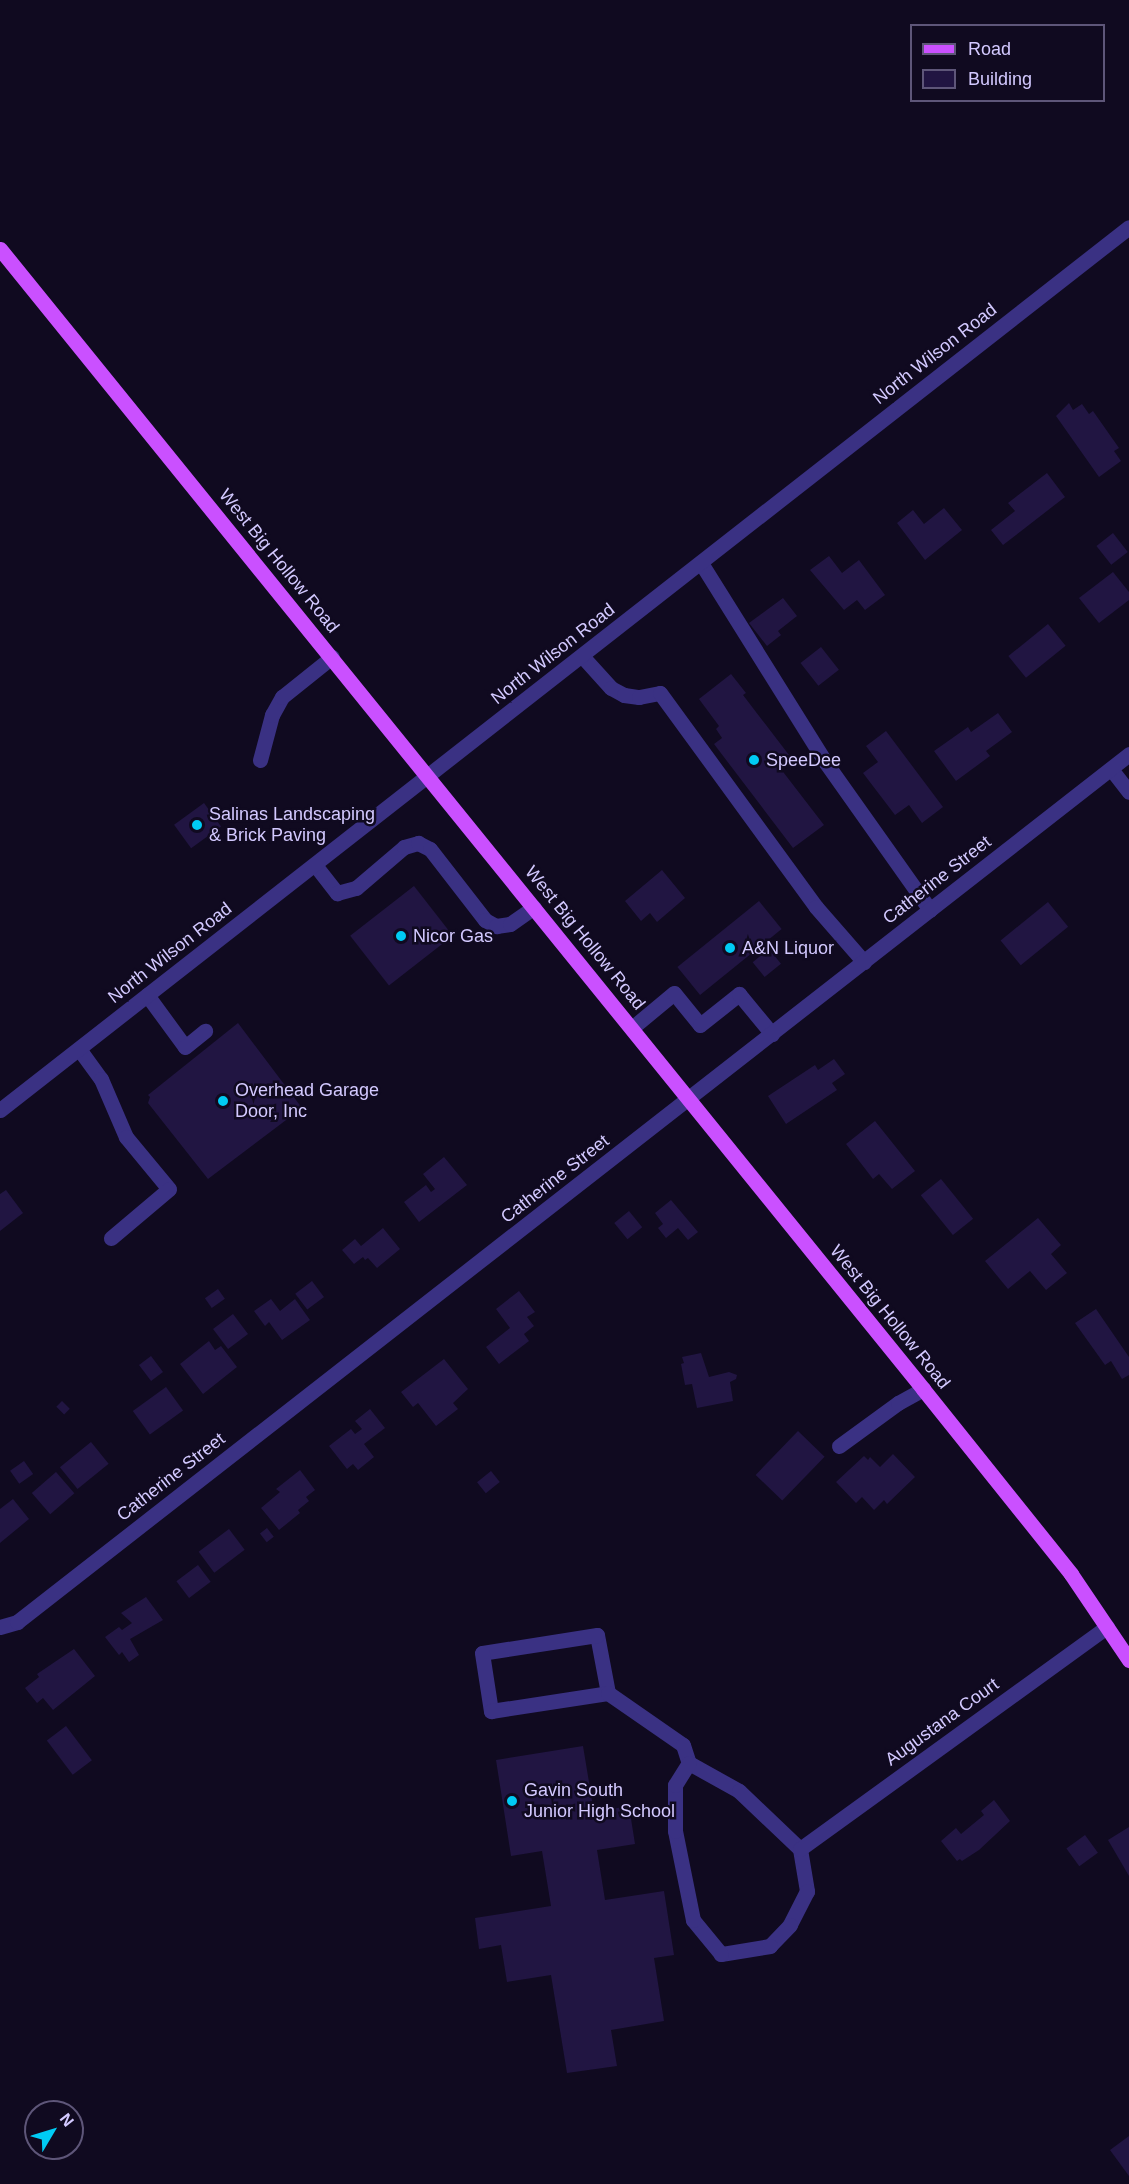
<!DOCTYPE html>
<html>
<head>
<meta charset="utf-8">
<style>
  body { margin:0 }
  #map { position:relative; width:1129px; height:2184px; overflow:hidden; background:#100a20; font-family:Helvetica,sans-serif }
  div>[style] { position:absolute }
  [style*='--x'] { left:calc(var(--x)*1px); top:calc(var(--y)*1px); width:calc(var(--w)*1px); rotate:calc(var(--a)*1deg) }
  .building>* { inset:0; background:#211542; transform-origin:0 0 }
  .minor>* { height:15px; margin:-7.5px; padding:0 7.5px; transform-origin:7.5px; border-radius:7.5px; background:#3a3183 }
  .major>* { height:15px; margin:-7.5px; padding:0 7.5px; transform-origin:7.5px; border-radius:7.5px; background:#ca50ff }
  .dots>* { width:16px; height:16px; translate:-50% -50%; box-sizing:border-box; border:3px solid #100a20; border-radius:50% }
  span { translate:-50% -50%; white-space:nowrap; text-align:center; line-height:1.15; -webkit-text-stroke:5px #100a20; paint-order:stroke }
  .street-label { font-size:18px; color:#d3c9ff }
  .poi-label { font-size:18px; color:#d3c9ff }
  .left { translate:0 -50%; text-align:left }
  .legend { position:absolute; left:910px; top:24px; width:195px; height:78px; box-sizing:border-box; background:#100a20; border:2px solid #5e5679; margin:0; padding:8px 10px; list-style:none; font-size:18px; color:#d3c9ff }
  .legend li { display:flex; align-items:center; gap:12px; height:30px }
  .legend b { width:30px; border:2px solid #5e5679 }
  .north { position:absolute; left:24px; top:2100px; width:60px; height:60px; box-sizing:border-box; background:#100a20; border:2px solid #5e5679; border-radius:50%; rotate:52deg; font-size:16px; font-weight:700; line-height:24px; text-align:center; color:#d3c9ff }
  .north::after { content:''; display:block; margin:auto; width:21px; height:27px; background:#00cbf4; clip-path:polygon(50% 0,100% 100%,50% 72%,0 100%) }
</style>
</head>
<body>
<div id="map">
  <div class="building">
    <i style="clip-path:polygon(1069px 403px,1073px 410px,1082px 404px,1089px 414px,1093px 411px,1119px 448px,1114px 451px,1121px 461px,1099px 477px,1056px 416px)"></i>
    <i style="clip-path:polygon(1047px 473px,1065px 497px,1003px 545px,991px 530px,1015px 511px,1008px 503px)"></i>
    <i style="clip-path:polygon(944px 508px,962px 530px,925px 560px,897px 523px,913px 510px,924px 524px)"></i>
    <i style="left:1113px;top:533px;width:24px;height:21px;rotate:52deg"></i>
    <i style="clip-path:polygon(829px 556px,842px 573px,859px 560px,885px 595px,865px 610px,857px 600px,844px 610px,810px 570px)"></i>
    <i style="clip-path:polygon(1113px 572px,1129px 592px,1129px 600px,1099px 623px,1079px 598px)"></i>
    <i style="clip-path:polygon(783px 598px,797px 616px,778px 631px,781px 635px,767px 646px,749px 623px)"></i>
    <i style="left:1048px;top:624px;width:28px;height:51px;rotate:51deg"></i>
    <i style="left:821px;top:647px;width:29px;height:26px;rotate:52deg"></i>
    <i style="clip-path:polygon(731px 674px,746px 693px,743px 695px,789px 755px,777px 764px,824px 825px,793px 848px,714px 744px,722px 738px,716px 729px,719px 726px,699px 699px)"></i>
    <i style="clip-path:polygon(998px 713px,1012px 732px,986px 751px,990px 756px,956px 781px,934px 751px,968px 727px,971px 732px)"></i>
    <i style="clip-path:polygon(886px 731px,943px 807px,922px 823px,909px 805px,895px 815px,863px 773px,878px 762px,866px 746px)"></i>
    <i style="left:204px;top:803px;width:29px;height:37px;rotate:54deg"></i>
    <i style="clip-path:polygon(662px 870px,685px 898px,657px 922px,650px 913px,641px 921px,625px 901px)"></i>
    <i style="left:414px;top:886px;width:63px;height:81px;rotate:52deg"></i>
    <i style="left:759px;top:901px;width:36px;height:105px;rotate:51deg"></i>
    <i style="left:1048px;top:902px;width:32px;height:61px;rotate:51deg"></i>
    <i style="left:769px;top:949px;width:19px;height:21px;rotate:51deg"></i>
    <i style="clip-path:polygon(238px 1023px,302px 1108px,208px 1179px,148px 1103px,150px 1097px,148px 1095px)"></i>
    <i style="clip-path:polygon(834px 1059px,845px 1074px,832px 1083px,837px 1090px,786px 1124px,768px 1096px,815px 1065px,818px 1070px)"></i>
    <i style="clip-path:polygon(875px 1121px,915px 1171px,892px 1189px,879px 1174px,873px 1179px,846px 1144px)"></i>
    <i style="clip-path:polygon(444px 1157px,467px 1185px,419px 1222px,404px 1202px,426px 1185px,431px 1192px,435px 1189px,423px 1174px)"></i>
    <i style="left:941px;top:1179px;width:51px;height:26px;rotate:51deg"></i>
    <i style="clip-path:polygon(6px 1190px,23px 1213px,0 1231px,0 1194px)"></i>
    <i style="clip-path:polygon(671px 1200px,698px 1232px,688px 1240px,678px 1228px,666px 1238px,658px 1228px,663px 1224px,655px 1213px)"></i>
    <i style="left:629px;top:1211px;width:21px;height:19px;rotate:51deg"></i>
    <i style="clip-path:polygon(1038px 1218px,1061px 1245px,1051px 1254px,1067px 1273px,1046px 1290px,1030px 1271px,1008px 1289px,985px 1261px)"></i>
    <i style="clip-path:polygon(383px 1228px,400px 1249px,377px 1268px,368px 1258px,365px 1260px,363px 1257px,354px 1264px,342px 1250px,355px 1239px,361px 1246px)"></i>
    <i style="left:312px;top:1281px;width:20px;height:21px;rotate:53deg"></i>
    <i style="left:218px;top:1289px;width:12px;height:16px;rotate:55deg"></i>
    <i style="clip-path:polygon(519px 1291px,535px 1312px,527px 1317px,534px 1326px,524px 1334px,529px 1341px,499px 1364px,486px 1347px,510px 1328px,496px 1309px)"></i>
    <i style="clip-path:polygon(271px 1299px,280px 1311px,295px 1299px,310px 1320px,282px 1340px,269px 1322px,265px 1326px,254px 1311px)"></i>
    <i style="clip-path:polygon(1096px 1309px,1129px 1357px,1129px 1375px,1122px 1379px,1111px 1361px,1105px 1365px,1075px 1323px)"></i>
    <i style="left:233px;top:1314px;width:25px;height:25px;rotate:53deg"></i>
    <i style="clip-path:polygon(209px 1341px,215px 1350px,221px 1346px,237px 1367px,203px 1394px,180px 1364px)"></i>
    <i style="clip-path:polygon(701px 1353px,709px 1377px,729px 1372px,737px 1375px,736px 1379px,730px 1382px,733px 1401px,697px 1408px,692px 1384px,685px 1385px,681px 1364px,684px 1363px,682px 1357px)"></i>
    <i style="left:151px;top:1356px;width:20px;height:15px;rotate:53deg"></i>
    <i style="clip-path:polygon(444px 1359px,468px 1389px,453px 1403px,458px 1409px,436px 1426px,418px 1403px,413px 1407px,401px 1392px)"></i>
    <i style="left:166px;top:1387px;width:29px;height:41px;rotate:54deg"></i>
    <i style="left:62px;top:1401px;width:11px;height:8px;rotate:45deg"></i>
    <i style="clip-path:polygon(370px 1409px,385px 1428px,364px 1444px,374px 1457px,358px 1470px,353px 1464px,347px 1469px,329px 1446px,351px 1429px,355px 1434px,362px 1429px,355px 1421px)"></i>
    <i style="left:798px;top:1431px;width:37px;height:61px;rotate:44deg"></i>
    <i style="left:91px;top:1442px;width:28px;height:40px;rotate:51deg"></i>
    <i style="clip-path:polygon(893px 1454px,915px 1477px,887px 1504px,884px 1500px,874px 1510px,862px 1497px,856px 1503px,836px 1482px,864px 1456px,868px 1460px,870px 1457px,880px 1467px)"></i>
    <i style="left:24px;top:1461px;width:16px;height:17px;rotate:55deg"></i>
    <i style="clip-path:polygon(300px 1470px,315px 1490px,306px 1497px,309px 1501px,298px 1510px,300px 1513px,279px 1530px,261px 1508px,280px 1492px,276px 1489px)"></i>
    <i style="left:491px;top:1471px;width:14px;height:18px;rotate:51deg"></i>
    <i style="left:56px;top:1472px;width:28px;height:32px;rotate:49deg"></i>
    <i style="clip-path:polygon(13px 1499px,29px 1519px,0 1543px,0 1509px)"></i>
    <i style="left:267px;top:1528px;width:11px;height:9px;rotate:52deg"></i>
    <i style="left:229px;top:1529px;width:26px;height:38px;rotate:53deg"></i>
    <i style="left:198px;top:1565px;width:21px;height:27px;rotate:53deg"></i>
    <i style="clip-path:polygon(146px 1597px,163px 1620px,130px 1639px,139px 1655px,129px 1662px,122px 1652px,119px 1655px,105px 1637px,119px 1627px,122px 1630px,132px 1623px,121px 1613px)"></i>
    <i style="clip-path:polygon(74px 1649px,95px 1676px,53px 1710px,43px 1698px,37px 1703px,25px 1688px,39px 1677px,37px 1674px)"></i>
    <i style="left:66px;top:1726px;width:43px;height:24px;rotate:53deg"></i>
    <i style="clip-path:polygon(583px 1746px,594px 1812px,629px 1806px,635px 1844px,597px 1850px,605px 1900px,664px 1891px,674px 1955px,654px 1958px,664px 2021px,611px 2030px,617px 2066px,567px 2073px,551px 1975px,507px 1982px,501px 1945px,479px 1949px,475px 1918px,551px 1906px,542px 1851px,511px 1856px,496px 1760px)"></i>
    <i style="clip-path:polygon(994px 1800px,1010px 1821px,979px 1850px,962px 1861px,960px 1859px,957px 1861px,941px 1841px,956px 1828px,961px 1834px,984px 1815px,981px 1811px)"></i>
    <i style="clip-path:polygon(1129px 1827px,1129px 1876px,1108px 1840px)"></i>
    <i style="left:1085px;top:1835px;width:22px;height:23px;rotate:54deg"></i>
    <i style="clip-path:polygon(1129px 2136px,1129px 2176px,1110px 2150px)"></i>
  </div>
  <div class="minor">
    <i style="--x:701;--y:563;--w:236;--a:58"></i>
    <i style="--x:826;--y:763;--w:180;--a:54.7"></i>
    <i style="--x:582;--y:656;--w:43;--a:47.8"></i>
    <i style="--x:611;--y:688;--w:15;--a:28"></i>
    <i style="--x:624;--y:695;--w:15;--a:8"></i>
    <i style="--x:639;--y:697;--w:21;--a:-11"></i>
    <i style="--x:660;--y:693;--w:265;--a:53.9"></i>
    <i style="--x:816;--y:907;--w:73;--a:48.9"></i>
    <i style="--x:260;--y:760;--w:47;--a:-75.1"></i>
    <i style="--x:272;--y:715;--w:21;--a:-61"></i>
    <i style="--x:282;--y:697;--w:64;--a:-38.7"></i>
    <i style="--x:1111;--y:769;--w:29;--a:52"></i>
    <i style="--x:315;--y:865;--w:36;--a:52"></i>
    <i style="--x:337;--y:893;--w:20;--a:-15"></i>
    <i style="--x:356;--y:888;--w:63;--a:-40.5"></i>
    <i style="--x:404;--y:847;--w:15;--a:-16"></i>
    <i style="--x:418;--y:843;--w:13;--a:27"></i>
    <i style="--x:430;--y:849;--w:90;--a:52.2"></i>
    <i style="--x:485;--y:920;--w:13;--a:29"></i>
    <i style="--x:496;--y:926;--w:14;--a:-8"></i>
    <i style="--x:510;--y:924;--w:29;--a:-35"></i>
    <i style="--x:147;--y:995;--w:64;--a:53.8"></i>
    <i style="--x:185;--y:1047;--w:26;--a:-39"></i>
    <i style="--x:633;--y:1027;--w:53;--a:-39.7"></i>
    <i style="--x:674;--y:993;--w:41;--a:50.9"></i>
    <i style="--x:700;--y:1025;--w:50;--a:-38.5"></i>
    <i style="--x:739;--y:994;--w:52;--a:50.5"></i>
    <i style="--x:79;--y:1049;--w:37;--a:54"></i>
    <i style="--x:101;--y:1079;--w:63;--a:66.7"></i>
    <i style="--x:126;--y:1137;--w:67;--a:50.4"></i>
    <i style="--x:169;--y:1189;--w:76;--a:139.8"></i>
    <i style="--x:0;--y:1110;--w:1433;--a:-38.03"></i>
    <i style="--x:839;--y:1446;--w:73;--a:-36.1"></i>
    <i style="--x:898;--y:1403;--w:29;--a:-29"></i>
    <i style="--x:0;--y:1627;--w:18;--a:-16"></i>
    <i style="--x:17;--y:1622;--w:1411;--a:-37.97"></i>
    <i style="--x:608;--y:1693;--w:59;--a:-100.7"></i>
    <i style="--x:597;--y:1635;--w:116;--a:171.1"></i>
    <i style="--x:482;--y:1653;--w:59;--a:81.2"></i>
    <i style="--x:491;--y:1711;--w:118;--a:-8.7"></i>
    <i style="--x:608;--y:1693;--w:91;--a:34.7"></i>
    <i style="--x:683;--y:1745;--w:19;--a:72"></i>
    <i style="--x:689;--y:1763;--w:57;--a:29.2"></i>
    <i style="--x:739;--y:1791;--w:84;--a:43.6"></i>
    <i style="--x:800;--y:1849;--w:43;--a:80.5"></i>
    <i style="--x:807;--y:1891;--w:38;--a:117"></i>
    <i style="--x:790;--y:1925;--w:29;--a:134"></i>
    <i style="--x:770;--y:1946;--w:50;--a:170.7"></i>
    <i style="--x:721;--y:1954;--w:44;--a:-129.5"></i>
    <i style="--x:693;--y:1920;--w:91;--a:-101.4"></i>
    <i style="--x:675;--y:1831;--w:46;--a:-90"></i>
    <i style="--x:675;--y:1785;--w:26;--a:-58"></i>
    <i style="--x:800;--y:1849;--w:379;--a:-35.9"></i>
  </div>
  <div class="major">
    <i style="--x:0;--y:249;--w:1467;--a:51"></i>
    <i style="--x:923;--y:1389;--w:237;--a:51.3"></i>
    <i style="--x:1071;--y:1574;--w:104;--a:56"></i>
  </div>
  <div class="dots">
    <i style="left:754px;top:760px;background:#00cbf4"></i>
    <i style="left:197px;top:825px;background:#00cbf4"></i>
    <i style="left:401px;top:936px;background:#00cbf4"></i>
    <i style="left:730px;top:948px;background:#00cbf4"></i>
    <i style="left:223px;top:1101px;background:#00cbf4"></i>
    <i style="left:512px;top:1801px;background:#00cbf4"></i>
  </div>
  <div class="street-label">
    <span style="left:935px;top:354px;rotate:-38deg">North Wilson Road</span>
    <span style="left:279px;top:561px;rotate:51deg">West Big Hollow Road</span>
    <span style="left:553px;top:654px;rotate:-38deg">North Wilson Road</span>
    <span style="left:937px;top:880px;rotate:-38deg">Catherine Street</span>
    <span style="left:585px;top:938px;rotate:51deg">West Big Hollow Road</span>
    <span style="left:170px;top:953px;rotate:-38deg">North Wilson Road</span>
    <span style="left:555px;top:1179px;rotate:-38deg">Catherine Street</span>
    <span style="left:890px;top:1317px;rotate:51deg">West Big Hollow Road</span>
    <span style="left:171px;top:1477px;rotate:-38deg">Catherine Street</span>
    <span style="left:942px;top:1722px;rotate:-36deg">Augustana Court</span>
  </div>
  <div class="poi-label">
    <span class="left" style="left:766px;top:760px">SpeeDee</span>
    <span class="left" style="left:209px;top:825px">Salinas Landscaping<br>&amp; Brick Paving</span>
    <span class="left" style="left:413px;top:936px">Nicor Gas</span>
    <span class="left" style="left:742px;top:948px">A&amp;N Liquor</span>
    <span class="left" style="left:235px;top:1101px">Overhead Garage<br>Door, Inc</span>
    <span class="left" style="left:524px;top:1801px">Gavin South<br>Junior High School</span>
  </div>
  <ul class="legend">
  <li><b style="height:8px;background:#ca50ff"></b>Road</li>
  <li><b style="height:16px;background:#211542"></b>Building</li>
  </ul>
  <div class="north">N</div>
</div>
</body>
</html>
